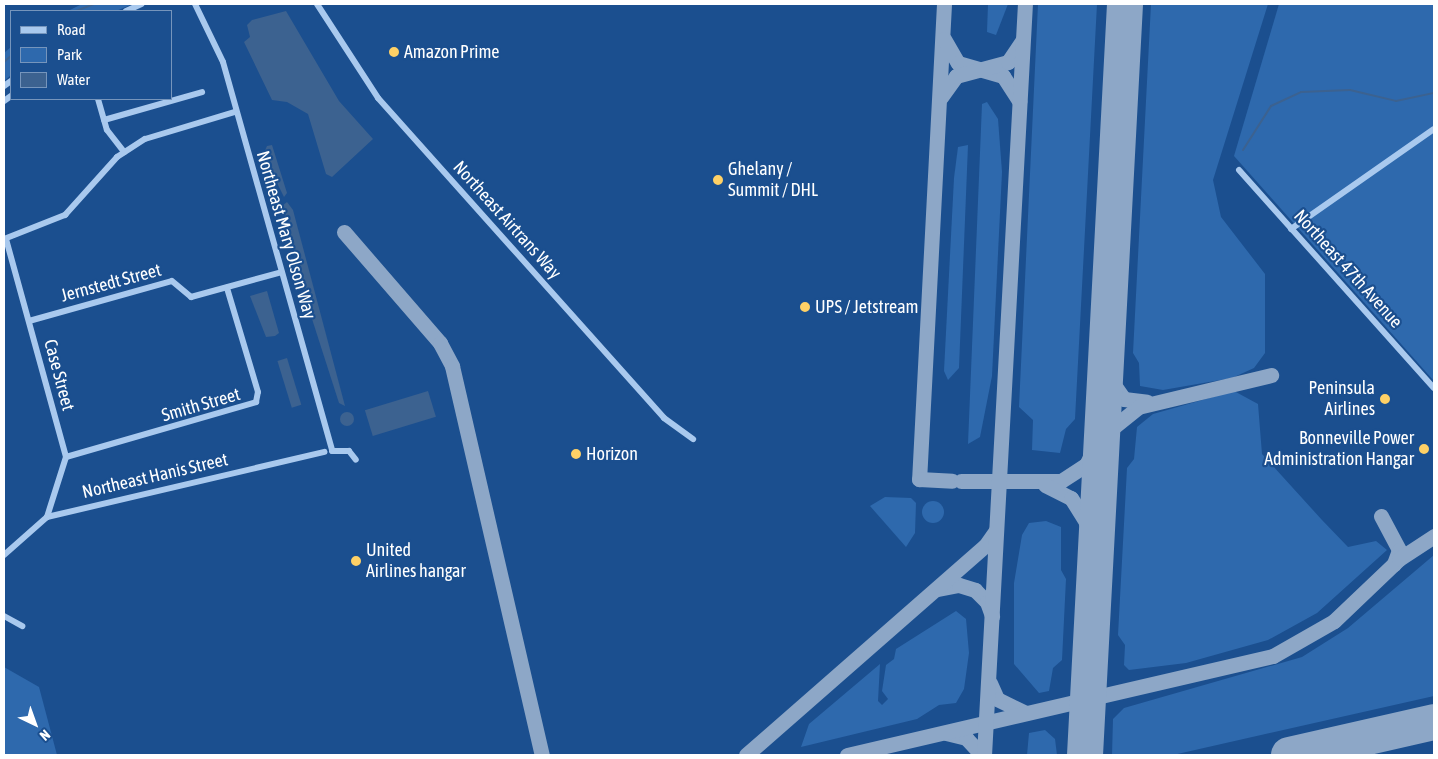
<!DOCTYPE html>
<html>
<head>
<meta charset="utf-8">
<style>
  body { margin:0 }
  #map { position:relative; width:1438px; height:759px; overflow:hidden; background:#1b4f8f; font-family:"Asap Condensed",sans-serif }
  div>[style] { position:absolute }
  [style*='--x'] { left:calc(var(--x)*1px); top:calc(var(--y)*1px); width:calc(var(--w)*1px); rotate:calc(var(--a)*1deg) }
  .green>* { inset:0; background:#2e69ad }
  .round { border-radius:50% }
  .water>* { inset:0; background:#3c6290; transform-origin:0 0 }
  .stream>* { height:2px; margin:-1px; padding:0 1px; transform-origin:1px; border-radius:1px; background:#3c6290 }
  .taxiway>* { height:15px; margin:-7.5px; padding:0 7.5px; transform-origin:7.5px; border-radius:7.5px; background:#8da7c7 }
  .runway>* { height:36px; margin:-18px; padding:0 18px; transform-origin:18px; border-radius:18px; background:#8da7c7 }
  .minor>* { height:6px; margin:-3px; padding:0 3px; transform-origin:3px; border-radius:3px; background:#a9c9ee }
  .dots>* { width:14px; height:14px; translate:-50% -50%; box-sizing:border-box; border:2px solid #1b4f8f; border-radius:50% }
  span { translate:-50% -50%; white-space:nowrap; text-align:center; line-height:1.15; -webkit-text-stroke:4.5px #1b4f8f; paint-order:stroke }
  .poi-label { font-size:18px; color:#fff }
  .left { translate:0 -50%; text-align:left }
  .right { translate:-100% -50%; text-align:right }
  .street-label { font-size:18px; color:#fff }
  .frame { position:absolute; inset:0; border:5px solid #fff; pointer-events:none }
  .legend { position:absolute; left:10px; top:10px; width:162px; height:90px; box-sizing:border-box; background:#1b4f8f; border:1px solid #7695bc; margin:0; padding:6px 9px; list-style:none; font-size:15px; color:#fff }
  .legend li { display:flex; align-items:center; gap:10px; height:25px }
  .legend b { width:25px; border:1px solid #7695bc }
  .north { position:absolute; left:10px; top:699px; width:50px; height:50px; -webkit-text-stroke:4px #1b4f8f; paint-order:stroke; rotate:138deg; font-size:14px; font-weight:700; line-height:20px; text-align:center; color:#fff }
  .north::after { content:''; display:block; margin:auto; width:18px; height:22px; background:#fff; clip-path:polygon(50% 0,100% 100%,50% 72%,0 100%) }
</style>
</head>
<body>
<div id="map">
  <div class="green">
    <i style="clip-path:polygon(82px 4px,133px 4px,116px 11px,68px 11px)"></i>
    <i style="clip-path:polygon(988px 4px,1008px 4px,996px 35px,987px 32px)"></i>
    <i style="clip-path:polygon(1038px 4px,1097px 4px,1075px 419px,1066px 429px,1060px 453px,1032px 450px,1033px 420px,1019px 407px)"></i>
    <i style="clip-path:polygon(1151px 4px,1268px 4px,1213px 180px,1221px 217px,1265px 274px,1265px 353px,1254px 368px,1232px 378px,1163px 390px,1140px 386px,1139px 363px,1133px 353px)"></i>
    <i style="clip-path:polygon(1279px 4px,1434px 4px,1434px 381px,1234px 156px)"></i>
    <i style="clip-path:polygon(11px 47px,11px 75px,4px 81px,4px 53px)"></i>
    <i style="clip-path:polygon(987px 102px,998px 119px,1002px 172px,992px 376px,980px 437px,968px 444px,982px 104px)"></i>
    <i style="clip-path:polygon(968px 145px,959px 368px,948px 380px,944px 371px,954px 178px,958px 147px)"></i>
    <i style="clip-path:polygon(1234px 391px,1258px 404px,1262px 454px,1322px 520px,1348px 547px,1376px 541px,1387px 550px,1317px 613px,1268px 640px,1186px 663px,1129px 670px,1124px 665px,1125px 645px,1118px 635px,1127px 468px,1134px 459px,1137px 427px,1153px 414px)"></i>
    <i style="clip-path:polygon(885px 497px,911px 498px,916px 503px,915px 533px,906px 547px,870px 506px)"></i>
    <i class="round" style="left:922px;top:501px;width:22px;height:22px"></i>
    <i style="clip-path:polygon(1029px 523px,1046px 521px,1061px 527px,1061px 570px,1066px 579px,1062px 660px,1053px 668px,1049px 691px,1039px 693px,1014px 664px,1014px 583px,1022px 535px)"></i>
    <i style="clip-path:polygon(1434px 555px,1434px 696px,1173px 755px,1112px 755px,1113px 719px,1124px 708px,1302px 657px,1348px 628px)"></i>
    <i style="clip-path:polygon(956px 611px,966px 619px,969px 653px,964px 689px,956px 703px,939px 705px,917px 719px,801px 747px,809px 724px,880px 664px,878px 701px,882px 705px,888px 699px,882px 691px,886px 665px,894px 659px,896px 649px)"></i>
    <i style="clip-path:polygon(4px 667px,39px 687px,57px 755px,4px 755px)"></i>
    <i style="clip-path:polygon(1045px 730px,1055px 739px,1057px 755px,1027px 755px,1029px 733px)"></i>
  </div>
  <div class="water">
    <i style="clip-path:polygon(286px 11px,339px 101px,373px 139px,332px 177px,326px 174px,308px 114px,287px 102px,272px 100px,244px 42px,250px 37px,247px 25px,252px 20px)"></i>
    <i style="clip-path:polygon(272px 145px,287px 193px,284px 197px,263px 155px,267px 146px)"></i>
    <i style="clip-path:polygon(287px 202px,293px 210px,345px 406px,339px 403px,304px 294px,282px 206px)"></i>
    <i style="clip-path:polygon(267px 291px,279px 333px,275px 336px,266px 337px,250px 296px)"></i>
    <i style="left:287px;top:358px;width:49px;height:10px;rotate:73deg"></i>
    <i style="left:428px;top:391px;width:27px;height:66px;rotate:73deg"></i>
    <i class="round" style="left:340px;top:412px;width:14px;height:14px"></i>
  </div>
  <div class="stream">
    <i style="--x:76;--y:11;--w:19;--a:-21"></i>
    <i style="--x:4;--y:62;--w:9;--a:-41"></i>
    <i style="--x:1243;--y:150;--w:52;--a:-57.5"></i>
    <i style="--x:1271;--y:106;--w:33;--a:-25"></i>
    <i style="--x:1301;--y:92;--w:49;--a:-2.3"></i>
    <i style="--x:1350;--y:90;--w:47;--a:13.4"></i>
    <i style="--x:1396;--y:101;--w:39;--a:-12"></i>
  </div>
  <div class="taxiway">
    <i style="--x:944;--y:4;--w:476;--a:93"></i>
    <i style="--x:919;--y:479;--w:33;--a:3"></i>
    <i style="--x:944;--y:39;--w:28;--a:60"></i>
    <i style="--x:958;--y:63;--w:47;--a:16.1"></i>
    <i style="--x:1003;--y:76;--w:30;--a:57"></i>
    <i style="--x:941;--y:97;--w:26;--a:-54"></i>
    <i style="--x:956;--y:76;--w:54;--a:-15.1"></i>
    <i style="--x:1008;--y:62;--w:25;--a:-56"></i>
    <i style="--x:344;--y:232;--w:147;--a:49.1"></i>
    <i style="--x:440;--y:343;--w:26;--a:62"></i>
    <i style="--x:452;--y:366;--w:399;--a:77"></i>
    <i style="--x:1105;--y:372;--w:33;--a:55"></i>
    <i style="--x:1124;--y:399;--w:23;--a:7"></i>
    <i style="--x:1101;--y:453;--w:25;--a:-69"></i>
    <i style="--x:1110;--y:430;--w:36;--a:-39"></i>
    <i style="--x:1138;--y:407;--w:137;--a:-13.5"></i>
    <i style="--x:961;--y:481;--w:100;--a:0"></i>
    <i style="--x:1061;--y:481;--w:30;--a:-33"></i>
    <i style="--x:1086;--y:465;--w:28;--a:-63"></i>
    <i style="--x:1045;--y:485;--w:29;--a:27"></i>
    <i style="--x:1071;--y:498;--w:28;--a:58"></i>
    <i style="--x:1086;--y:522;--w:28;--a:77"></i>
    <i style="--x:1092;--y:549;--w:56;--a:89"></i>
    <i style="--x:1381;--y:516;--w:38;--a:62"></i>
    <i style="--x:1399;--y:550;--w:15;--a:110"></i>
    <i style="--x:938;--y:589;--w:21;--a:-11"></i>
    <i style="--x:959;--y:585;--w:17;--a:17"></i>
    <i style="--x:975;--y:590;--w:17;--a:45"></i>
    <i style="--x:987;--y:602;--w:15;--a:70"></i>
    <i style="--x:990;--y:683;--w:17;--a:66"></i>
    <i style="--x:997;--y:699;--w:32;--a:26"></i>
    <i style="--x:946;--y:733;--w:21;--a:14"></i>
    <i style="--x:966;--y:738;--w:23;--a:47"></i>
    <i style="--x:746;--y:755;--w:317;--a:-41.2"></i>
    <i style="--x:985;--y:546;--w:19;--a:-55"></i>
    <i style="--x:847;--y:755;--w:437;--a:-13.1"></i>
    <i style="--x:1273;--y:656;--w:70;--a:-29.8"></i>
    <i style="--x:1334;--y:621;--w:90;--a:-43.6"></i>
    <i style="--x:1399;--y:559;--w:42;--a:-33.3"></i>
    <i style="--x:984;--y:755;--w:752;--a:-86.88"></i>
  </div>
  <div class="runway">
    <i style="--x:1085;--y:755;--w:752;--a:-86.95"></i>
    <i style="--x:1289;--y:755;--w:149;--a:-12.8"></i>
  </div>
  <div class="minor">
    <i style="--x:195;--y:4;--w:64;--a:64.2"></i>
    <i style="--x:223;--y:62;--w:404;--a:74.3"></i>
    <i style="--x:332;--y:451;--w:17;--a:0"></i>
    <i style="--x:349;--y:451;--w:11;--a:52"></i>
    <i style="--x:317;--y:4;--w:112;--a:57"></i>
    <i style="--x:378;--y:98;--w:429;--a:48.2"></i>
    <i style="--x:664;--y:418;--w:36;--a:36"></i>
    <i style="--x:126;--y:11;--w:17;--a:-24"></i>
    <i style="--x:4;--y:86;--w:9;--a:-36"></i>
    <i style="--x:98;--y:99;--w:32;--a:74"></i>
    <i style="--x:107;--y:130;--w:28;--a:52"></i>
    <i style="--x:4;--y:101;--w:9;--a:-36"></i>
    <i style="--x:104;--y:120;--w:102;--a:-15.9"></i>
    <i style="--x:1239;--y:170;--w:292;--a:48.2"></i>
    <i style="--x:1291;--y:229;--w:174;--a:-35"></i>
    <i style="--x:4;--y:239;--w:66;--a:-21.5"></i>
    <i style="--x:65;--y:215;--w:78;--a:-48.1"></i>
    <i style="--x:117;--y:157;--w:33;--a:-33"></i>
    <i style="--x:145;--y:139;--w:94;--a:-16.7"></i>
    <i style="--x:6;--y:239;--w:226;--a:74.6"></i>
    <i style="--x:66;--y:457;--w:63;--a:107.6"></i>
    <i style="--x:29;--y:321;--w:148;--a:-15.6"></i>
    <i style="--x:172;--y:281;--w:25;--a:40"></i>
    <i style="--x:191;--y:297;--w:94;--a:-15.4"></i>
    <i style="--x:66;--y:457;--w:198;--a:-16.1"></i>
    <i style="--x:256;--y:402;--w:10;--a:-79"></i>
    <i style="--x:258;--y:392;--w:109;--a:-106.6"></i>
    <i style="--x:4;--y:555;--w:57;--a:-41.5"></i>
    <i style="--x:47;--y:517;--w:285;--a:-13.2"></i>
    <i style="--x:4;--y:616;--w:21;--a:29"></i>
  </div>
  <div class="dots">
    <i style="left:394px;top:52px;background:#ffd166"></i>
    <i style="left:718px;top:180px;background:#ffd166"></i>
    <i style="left:805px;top:307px;background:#ffd166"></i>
    <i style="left:1385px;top:399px;background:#ffd166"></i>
    <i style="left:1424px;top:449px;background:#ffd166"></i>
    <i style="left:576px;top:454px;background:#ffd166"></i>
    <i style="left:356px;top:561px;background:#ffd166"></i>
  </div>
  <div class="poi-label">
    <span class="left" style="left:404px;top:52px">Amazon Prime</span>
    <span class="left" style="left:728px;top:180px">Ghelany /<br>Summit / DHL</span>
    <span class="left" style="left:815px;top:307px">UPS / Jetstream</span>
    <span class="right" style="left:1375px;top:399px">Peninsula<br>Airlines</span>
    <span class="right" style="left:1414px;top:449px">Bonneville Power<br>Administration Hangar</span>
    <span class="left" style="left:586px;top:454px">Horizon</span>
    <span class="left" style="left:366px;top:561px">United<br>Airlines hangar</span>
  </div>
  <div class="street-label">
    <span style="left:507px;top:220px;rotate:48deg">Northeast Airtrans Way</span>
    <span style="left:286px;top:235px;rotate:74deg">Northeast Mary Olson Way</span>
    <span style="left:1348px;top:269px;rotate:48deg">Northeast 47th Avenue</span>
    <span style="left:111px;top:283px;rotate:-15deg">Jernstedt Street</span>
    <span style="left:59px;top:375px;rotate:75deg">Case Street</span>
    <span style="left:201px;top:405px;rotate:-16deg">Smith Street</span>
    <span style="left:155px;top:476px;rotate:-13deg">Northeast Hanis Street</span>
  </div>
  <div class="frame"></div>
  <ul class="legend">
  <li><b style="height:6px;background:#a9c9ee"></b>Road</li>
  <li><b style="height:14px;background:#2e69ad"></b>Park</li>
  <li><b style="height:14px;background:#3c6290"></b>Water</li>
  </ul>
  <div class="north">N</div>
</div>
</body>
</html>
